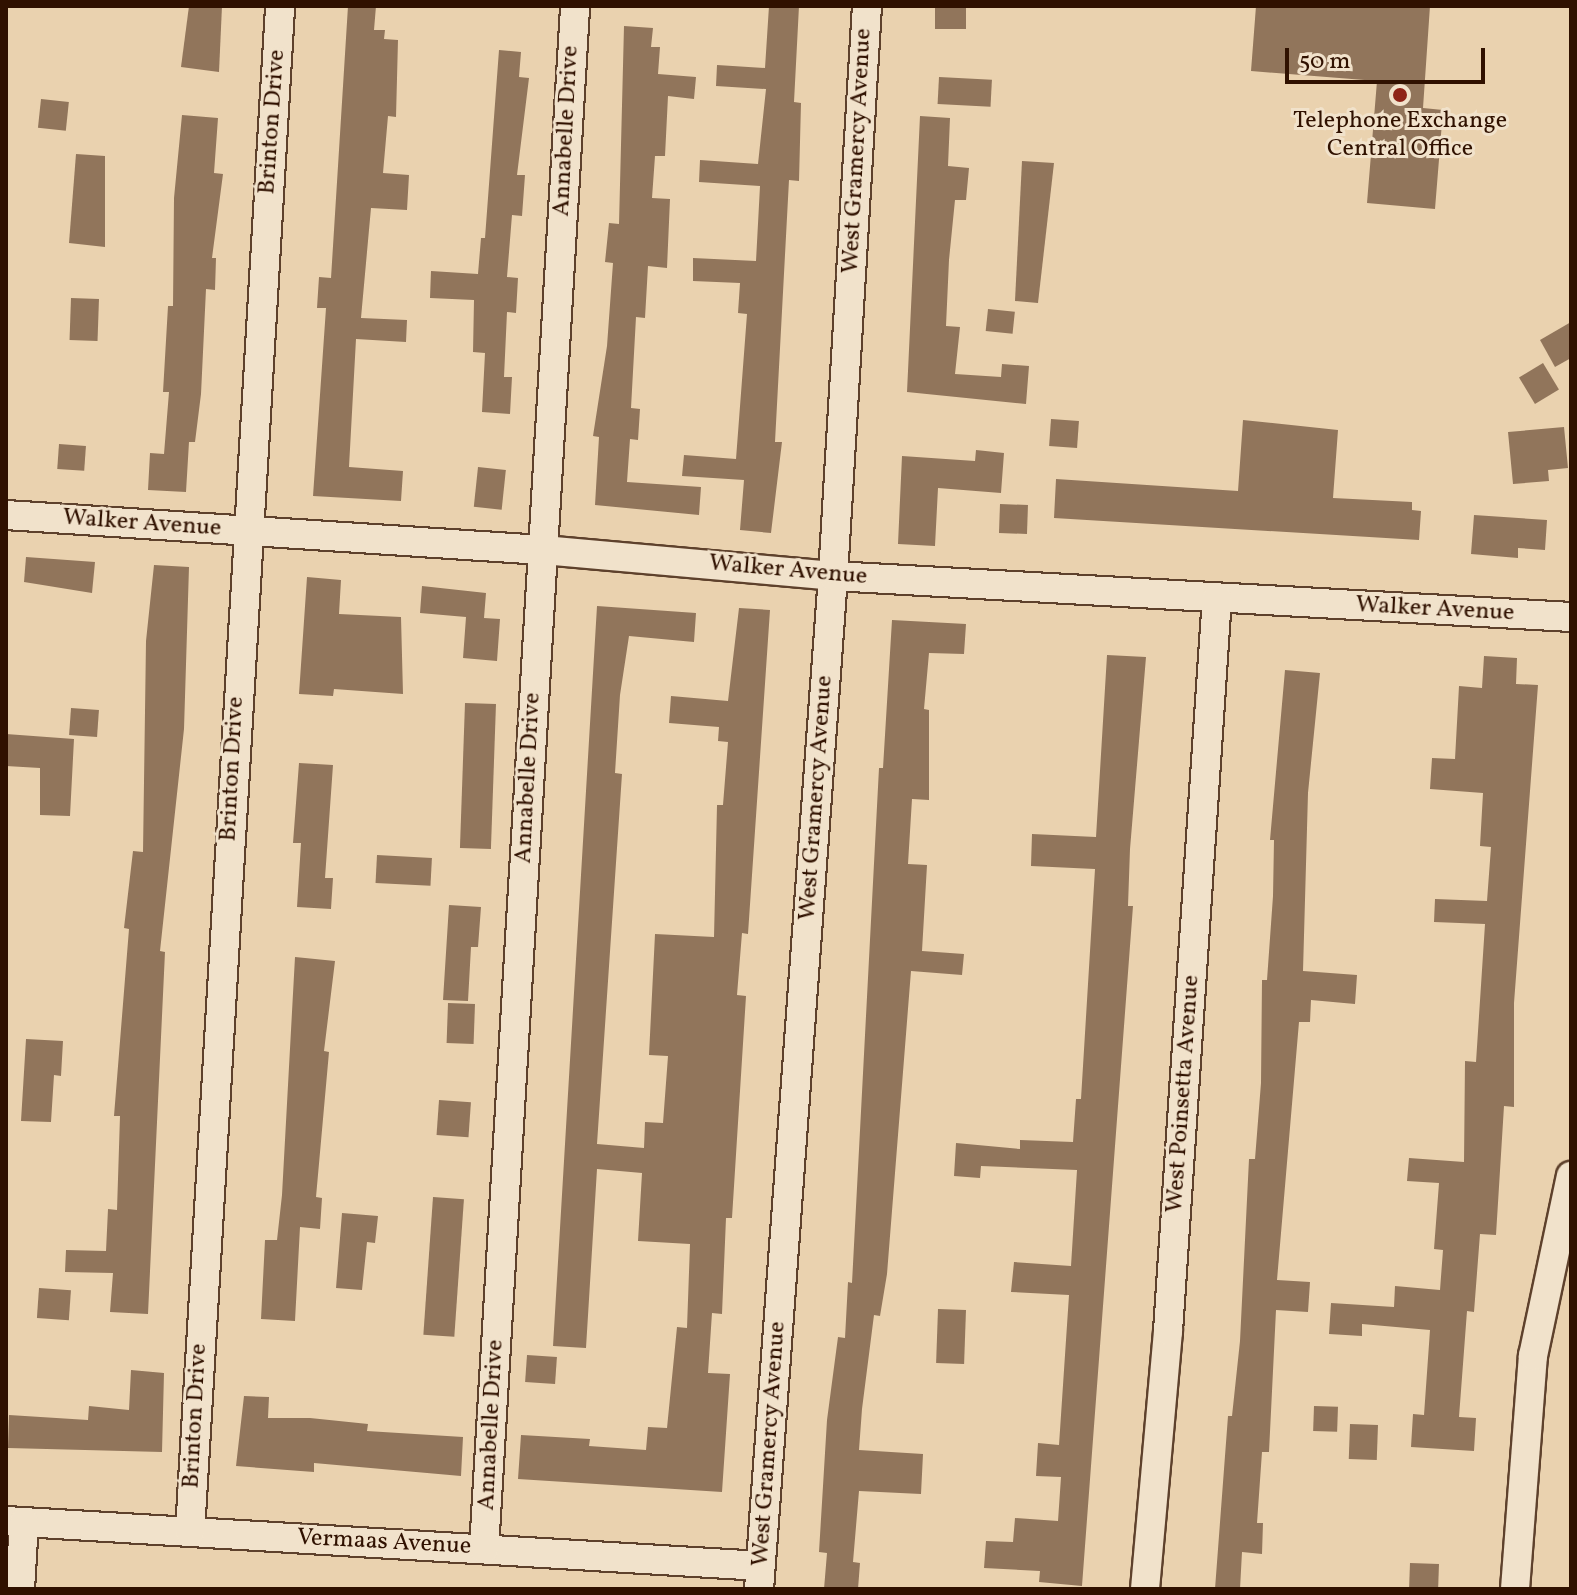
<!DOCTYPE html>
<html>
<head>
<meta charset="utf-8">
<style>
  body { margin:0 }
  #map { position:relative; width:1577px; height:1595px; overflow:hidden; background:#ead2af; font-family:Vollkorn,serif }
  div>[style] { position:absolute }
  [style*='--x'] { left:calc(var(--x)*1px); top:calc(var(--y)*1px); width:calc(var(--w)*1px); rotate:calc(var(--a)*1deg) }
  .building>* { inset:0; background:#91755b; transform-origin:0 0 }
  .roads { filter:drop-shadow(2px 0 #5e412c) drop-shadow(-2px 0 #5e412c) drop-shadow(0 2px #5e412c) drop-shadow(0 -2px #5e412c) }
  .minor>* { height:28px; margin:-14px; padding:0 14px; transform-origin:14px; border-radius:14px; background:#f1e2cb }
  .dots>* { width:22px; height:22px; translate:-50% -50%; box-sizing:border-box; border:4px solid #f1e2cb; border-radius:50% }
  span { translate:-50% -50%; white-space:nowrap; text-align:center; line-height:1.15; -webkit-text-stroke:6px #f1e2cb; paint-order:stroke }
  .street-label { font-size:24px; color:#301100 }
  .poi-label { font-size:24px; color:#301100 }
  .frame { position:absolute; inset:0; border:8px solid #301100; pointer-events:none }
  .scale { position:absolute; left:1285px; top:48px; width:200px; height:36px; box-sizing:border-box; border:4px solid #301100; border-top:0; padding-left:10px; font-size:24px; line-height:28px; white-space:nowrap; color:#301100; -webkit-text-stroke:6px #f1e2cb; paint-order:stroke }
</style>
</head>
<body>
<div id="map">
  <div class="building">
    <i style="clip-path:polygon(189px 6px,222px 6px,219px 72px,181px 67px)"></i>
    <i style="clip-path:polygon(348px 6px,376px 6px,374px 30px,385px 30px,384px 39px,398px 40px,396px 117px,388px 116px,383px 173px,409px 175px,407px 210px,371px 208px,361px 318px,407px 320px,406px 342px,356px 339px,349px 467px,403px 471px,401px 501px,313px 496px,326px 308px,317px 308px,319px 277px,331px 278px)"></i>
    <i style="clip-path:polygon(769px 6px,799px 6px,794px 102px,801px 103px,799px 181px,789px 180px,775px 442px,782px 442px,771px 533px,740px 530px,744px 480px,682px 476px,684px 455px,736px 459px,747px 314px,738px 313px,740px 283px,693px 281px,693px 258px,756px 261px,760px 186px,699px 182px,700px 160px,758px 164px,766px 89px,716px 86px,717px 65px,765px 68px)"></i>
    <i style="left:935px;top:6px;width:31px;height:23px"></i>
    <i style="clip-path:polygon(1256px 6px,1430px 6px,1423px 108px,1443px 110px,1435px 209px,1367px 203px,1377px 81px,1251px 71px)"></i>
    <i style="clip-path:polygon(624px 26px,653px 28px,651px 47px,660px 47px,658px 74px,696px 77px,694px 99px,668px 96px,665px 156px,655px 156px,652px 198px,670px 199px,667px 268px,648px 266px,645px 318px,636px 317px,631px 408px,640px 409px,638px 440px,630px 439px,627px 482px,701px 487px,699px 515px,595px 505px,599px 437px,593px 436px,607px 346px,613px 263px,605px 262px,609px 223px,619px 224px)"></i>
    <i style="clip-path:polygon(499px 50px,521px 52px,519px 77px,529px 78px,517px 175px,525px 175px,522px 216px,512px 215px,507px 277px,518px 278px,516px 313px,507px 312px,504px 377px,512px 377px,510px 414px,482px 412px,485px 353px,473px 352px,474px 300px,430px 298px,431px 271px,478px 274px,481px 238px,485px 238px)"></i>
    <i style="left:939px;top:77px;width:53px;height:27px;rotate:3deg"></i>
    <i style="left:41px;top:99px;width:28px;height:29px;rotate:6deg"></i>
    <i style="clip-path:polygon(182px 115px,218px 118px,214px 173px,223px 174px,212px 258px,216px 258px,215px 290px,206px 289px,201px 394px,195px 442px,189px 442px,186px 492px,148px 490px,150px 453px,164px 454px,169px 392px,163px 392px,168px 306px,173px 306px,174px 198px)"></i>
    <i style="clip-path:polygon(920px 116px,950px 118px,948px 166px,969px 168px,966px 200px,955px 200px,949px 260px,946px 326px,960px 327px,955px 374px,1001px 377px,1002px 364px,1029px 366px,1026px 404px,907px 392px)"></i>
    <i style="clip-path:polygon(76px 154px,105px 156px,105px 247px,69px 243px)"></i>
    <i style="clip-path:polygon(1022px 161px,1054px 163px,1038px 303px,1015px 301px)"></i>
    <i style="left:71px;top:298px;width:28px;height:42px;rotate:2deg"></i>
    <i style="left:988px;top:309px;width:27px;height:22px;rotate:6deg"></i>
    <i style="clip-path:polygon(1571px 322px,1571px 358px,1555px 367px,1540px 340px)"></i>
    <i style="left:1543px;top:363px;width:31px;height:28px;rotate:59deg"></i>
    <i style="left:1051px;top:419px;width:28px;height:27px;rotate:4deg"></i>
    <i style="clip-path:polygon(1243px 420px,1338px 430px,1333px 498px,1412px 502px,1412px 510px,1421px 511px,1419px 540px,1054px 518px,1056px 479px,1238px 491px)"></i>
    <i style="clip-path:polygon(1564px 427px,1568px 468px,1548px 470px,1549px 481px,1513px 484px,1508px 432px)"></i>
    <i style="left:59px;top:444px;width:27px;height:25px;rotate:4deg"></i>
    <i style="clip-path:polygon(976px 450px,1004px 453px,1001px 493px,938px 488px,935px 546px,898px 544px,902px 456px,975px 461px)"></i>
    <i style="left:478px;top:467px;width:28px;height:40px;rotate:6deg"></i>
    <i style="left:1000px;top:504px;width:28px;height:29px;rotate:2deg"></i>
    <i style="clip-path:polygon(1474px 515px,1547px 520px,1545px 550px,1518px 548px,1518px 558px,1471px 554px)"></i>
    <i style="clip-path:polygon(26px 557px,95px 562px,92px 593px,24px 582px)"></i>
    <i style="clip-path:polygon(154px 565px,189px 567px,184px 729px,160px 951px,165px 952px,148px 1314px,110px 1312px,113px 1273px,65px 1272px,66px 1250px,106px 1251px,108px 1209px,117px 1210px,120px 1116px,114px 1116px,129px 929px,124px 928px,133px 851px,143px 852px,146px 641px)"></i>
    <i style="clip-path:polygon(307px 577px,341px 580px,339px 614px,401px 617px,403px 694px,334px 689px,333px 696px,299px 694px)"></i>
    <i style="clip-path:polygon(422px 586px,486px 593px,484px 618px,500px 619px,497px 661px,463px 658px,466px 617px,420px 613px)"></i>
    <i style="clip-path:polygon(597px 606px,696px 613px,694px 642px,629px 636px,620px 695px,615px 773px,622px 774px,597px 1144px,644px 1148px,645px 1122px,663px 1123px,668px 1056px,649px 1055px,655px 934px,714px 937px,717px 805px,723px 805px,728px 742px,718px 741px,719px 727px,669px 723px,671px 696px,728px 701px,739px 608px,770px 610px,748px 934px,742px 933px,737px 995px,746px 996px,732px 1218px,726px 1218px,722px 1314px,712px 1313px,708px 1373px,730px 1374px,722px 1492px,518px 1479px,521px 1435px,590px 1439px,589px 1446px,646px 1450px,648px 1427px,667px 1428px,677px 1327px,687px 1328px,690px 1244px,638px 1241px,642px 1173px,597px 1169px,586px 1348px,553px 1346px)"></i>
    <i style="clip-path:polygon(892px 620px,966px 624px,964px 654px,929px 653px,924px 709px,929px 710px,929px 800px,912px 799px,908px 864px,927px 865px,922px 951px,964px 954px,962px 975px,911px 971px,887px 1274px,880px 1316px,874px 1315px,862px 1409px,859px 1450px,923px 1454px,921px 1494px,859px 1491px,853px 1562px,860px 1563px,858px 1589px,824px 1589px,827px 1553px,819px 1552px,827px 1420px,838px 1337px,845px 1338px,848px 1282px,852px 1283px,879px 768px,883px 768px)"></i>
    <i style="clip-path:polygon(1107px 655px,1146px 657px,1130px 849px,1128px 906px,1133px 906px,1082px 1586px,1039px 1582px,1040px 1571px,984px 1568px,986px 1541px,1013px 1542px,1015px 1518px,1058px 1521px,1061px 1477px,1036px 1476px,1038px 1443px,1059px 1445px,1069px 1295px,1011px 1292px,1014px 1262px,1071px 1266px,1077px 1170px,981px 1166px,980px 1178px,954px 1176px,956px 1143px,1020px 1149px,1020px 1140px,1073px 1142px,1076px 1099px,1081px 1099px,1095px 869px,1031px 866px,1032px 834px,1096px 837px)"></i>
    <i style="clip-path:polygon(1484px 656px,1517px 658px,1516px 684px,1538px 685px,1514px 1003px,1514px 1107px,1504px 1106px,1496px 1235px,1480px 1234px,1474px 1312px,1467px 1311px,1459px 1417px,1476px 1418px,1474px 1451px,1411px 1447px,1413px 1414px,1424px 1415px,1430px 1330px,1362px 1324px,1362px 1336px,1329px 1334px,1331px 1303px,1394px 1307px,1395px 1286px,1440px 1290px,1443px 1250px,1434px 1249px,1439px 1183px,1407px 1181px,1409px 1158px,1464px 1162px,1465px 1061px,1476px 1062px,1485px 924px,1434px 922px,1435px 899px,1487px 901px,1491px 847px,1480px 846px,1483px 793px,1430px 789px,1432px 758px,1455px 759px,1459px 686px,1482px 688px)"></i>
    <i style="clip-path:polygon(1285px 670px,1320px 673px,1308px 793px,1303px 971px,1357px 975px,1355px 1004px,1311px 1000px,1310px 1022px,1299px 1022px,1277px 1280px,1310px 1282px,1308px 1312px,1276px 1310px,1269px 1452px,1262px 1452px,1257px 1523px,1263px 1523px,1262px 1554px,1242px 1552px,1240px 1589px,1215px 1589px,1228px 1416px,1232px 1416px,1240px 1341px,1249px 1159px,1255px 1159px,1261px 1083px,1262px 980px,1267px 980px,1273px 896px,1274px 840px,1270px 840px)"></i>
    <i style="left:465px;top:703px;width:31px;height:145px;rotate:2deg"></i>
    <i style="left:71px;top:708px;width:28px;height:27px;rotate:4deg"></i>
    <i style="clip-path:polygon(6px 734px,74px 739px,70px 816px,40px 815px,40px 768px,6px 766px)"></i>
    <i style="clip-path:polygon(299px 763px,333px 765px,325px 878px,333px 878px,331px 909px,297px 907px,301px 843px,293px 843px)"></i>
    <i style="left:377px;top:855px;width:55px;height:28px;rotate:3deg"></i>
    <i style="clip-path:polygon(449px 905px,481px 907px,478px 947px,471px 947px,468px 1001px,443px 1000px)"></i>
    <i style="clip-path:polygon(295px 957px,335px 961px,324px 1051px,329px 1052px,316px 1197px,322px 1198px,320px 1229px,300px 1227px,295px 1321px,261px 1319px,265px 1240px,277px 1240px,282px 1195px)"></i>
    <i style="left:448px;top:1003px;width:27px;height:40px;rotate:2deg"></i>
    <i style="clip-path:polygon(26px 1039px,63px 1041px,61px 1076px,54px 1075px,51px 1122px,21px 1121px)"></i>
    <i style="left:439px;top:1100px;width:32px;height:35px;rotate:4deg"></i>
    <i style="left:433px;top:1197px;width:31px;height:138px;rotate:4deg"></i>
    <i style="clip-path:polygon(342px 1213px,378px 1216px,375px 1243px,367px 1242px,362px 1290px,336px 1288px)"></i>
    <i style="left:39px;top:1288px;width:32px;height:30px;rotate:4deg"></i>
    <i style="left:938px;top:1309px;width:28px;height:54px;rotate:2deg"></i>
    <i style="left:527px;top:1355px;width:30px;height:27px;rotate:4deg"></i>
    <i style="clip-path:polygon(131px 1370px,164px 1373px,162px 1452px,8px 1448px,9px 1415px,88px 1420px,89px 1406px,129px 1410px)"></i>
    <i style="clip-path:polygon(244px 1396px,269px 1397px,268px 1418px,310px 1418px,368px 1424px,367px 1431px,463px 1437px,461px 1476px,314px 1463px,314px 1472px,236px 1466px)"></i>
    <i style="left:1314px;top:1406px;width:24px;height:25px;rotate:2deg"></i>
    <i style="left:1350px;top:1424px;width:28px;height:35px;rotate:2deg"></i>
    <i style="left:1410px;top:1563px;width:29px;height:26px;rotate:2deg"></i>
  </div>
  <div class="roads">
    <div class="minor">
      <i style="--x:6;--y:515;--w:538;--a:3.73"></i>
      <i style="--x:543;--y:550;--w:291;--a:5.1"></i>
      <i style="--x:833;--y:576;--w:739;--a:3.18"></i>
      <i style="--x:6;--y:1521;--w:756;--a:3.41"></i>
      <i style="--x:190;--y:1532;--w:1529;--a:-86.62"></i>
      <i style="--x:484;--y:1549;--w:1546;--a:-86.62"></i>
      <i style="--x:20;--y:1589;--w:67;--a:-86.6"></i>
      <i style="--x:759;--y:1589;--w:1016;--a:-85.82"></i>
      <i style="--x:833;--y:576;--w:571;--a:-86.59"></i>
      <i style="--x:1145;--y:1589;--w:259;--a:-84.9"></i>
      <i style="--x:1168;--y:1331;--w:735;--a:-86.18"></i>
      <i style="--x:1515;--y:1589;--w:234;--a:-85.6"></i>
      <i style="--x:1533;--y:1356;--w:184;--a:-78.1"></i>
    </div>
  </div>
  <div class="dots">
    <i style="left:1400px;top:95px;background:#8f2418"></i>
  </div>
  <div class="street-label">
    <span style="left:273px;top:122px;rotate:-86deg">Brinton Drive</span>
    <span style="left:567px;top:131px;rotate:-87deg">Annabelle Drive</span>
    <span style="left:858px;top:151px;rotate:-87deg">West Gramercy Avenue</span>
    <span style="left:142px;top:524px;rotate:4deg">Walker Avenue</span>
    <span style="left:788px;top:571px;rotate:5deg">Walker Avenue</span>
    <span style="left:1435px;top:610px;rotate:3deg">Walker Avenue</span>
    <span style="left:233px;top:769px;rotate:-87deg">Brinton Drive</span>
    <span style="left:529px;top:778px;rotate:-87deg">Annabelle Drive</span>
    <span style="left:817px;top:798px;rotate:-86deg">West Gramercy Avenue</span>
    <span style="left:1184px;top:1094px;rotate:-86deg">West Poinsetta Avenue</span>
    <span style="left:196px;top:1416px;rotate:-87deg">Brinton Drive</span>
    <span style="left:492px;top:1425px;rotate:-87deg">Annabelle Drive</span>
    <span style="left:770px;top:1444px;rotate:-86deg">West Gramercy Avenue</span>
    <span style="left:384px;top:1543px;rotate:3deg">Vermaas Avenue</span>
  </div>
  <div class="poi-label">
    <span style="left:1400px;top:136px">Telephone Exchange<br>Central Office</span>
  </div>
  <div class="frame"></div>
  <div class="scale">50 m</div>
</div>
</body>
</html>
